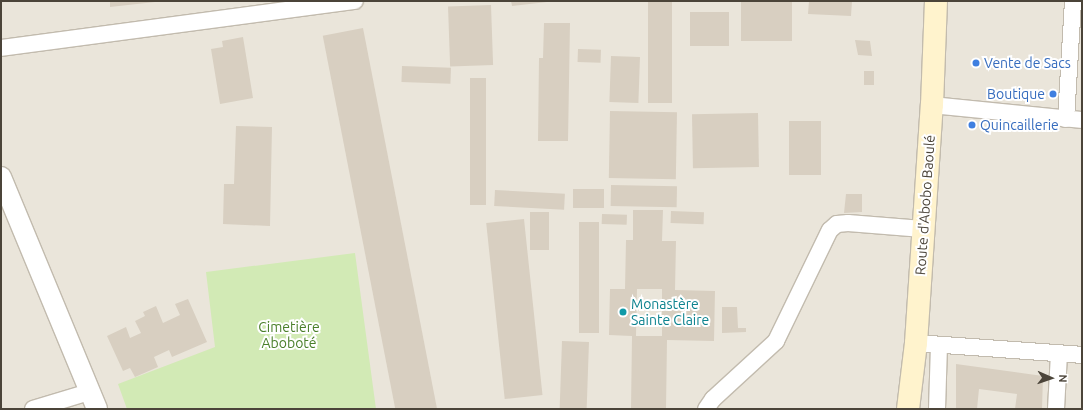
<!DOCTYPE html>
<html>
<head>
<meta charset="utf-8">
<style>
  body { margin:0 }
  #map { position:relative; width:1083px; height:410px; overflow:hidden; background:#f6f3ec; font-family:Ubuntu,sans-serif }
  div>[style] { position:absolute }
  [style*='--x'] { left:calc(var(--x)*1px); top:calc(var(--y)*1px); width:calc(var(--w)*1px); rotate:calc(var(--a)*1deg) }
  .residential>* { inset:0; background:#eae5da; transform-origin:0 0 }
  .green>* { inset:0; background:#d2eab5 }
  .building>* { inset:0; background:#d8cfc1; transform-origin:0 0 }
  .roads { filter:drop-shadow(1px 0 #c2bbae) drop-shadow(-1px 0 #c2bbae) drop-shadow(0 1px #c2bbae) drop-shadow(0 -1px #c2bbae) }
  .minor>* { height:16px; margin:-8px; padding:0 8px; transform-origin:8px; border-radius:8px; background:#fff }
  .tertiary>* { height:20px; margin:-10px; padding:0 10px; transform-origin:10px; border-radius:10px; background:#fff }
  .secondary>* { height:22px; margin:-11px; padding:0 11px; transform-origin:11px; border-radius:11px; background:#fff3cd }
  .dots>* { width:11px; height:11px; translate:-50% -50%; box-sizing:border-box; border:2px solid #fff; border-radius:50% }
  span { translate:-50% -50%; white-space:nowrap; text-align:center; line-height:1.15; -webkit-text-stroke:4px #fff; paint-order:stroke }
  .shop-label { font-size:14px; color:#366cbe }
  .left { translate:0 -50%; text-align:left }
  .right { translate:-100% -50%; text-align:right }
  .street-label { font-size:14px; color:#4b4439 }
  .culture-label { font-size:14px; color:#0d838f }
  .park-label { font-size:14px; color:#4a7f2a }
  .frame { position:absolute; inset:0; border:2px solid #4b4439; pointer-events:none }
  .north { position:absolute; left:1031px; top:358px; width:40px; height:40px; -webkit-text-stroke:3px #fff; paint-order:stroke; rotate:92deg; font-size:11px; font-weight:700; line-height:16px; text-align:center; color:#4b4439 }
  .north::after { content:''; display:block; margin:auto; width:14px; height:18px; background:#4b4439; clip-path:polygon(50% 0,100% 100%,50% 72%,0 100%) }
</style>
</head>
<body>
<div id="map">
  <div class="residential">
    <i style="left:1px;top:1px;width:1081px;height:408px"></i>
  </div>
  <div class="green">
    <i style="clip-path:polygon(355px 253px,376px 409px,127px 409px,118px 384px,215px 347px,206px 272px)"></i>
  </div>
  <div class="building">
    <i style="clip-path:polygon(110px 1px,155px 1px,155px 2px,110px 7px)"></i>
    <i style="clip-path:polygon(511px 1px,547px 1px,547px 2px,512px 6px)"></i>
    <i style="left:648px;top:1px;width:24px;height:102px"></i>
    <i style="left:741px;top:1px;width:51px;height:40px"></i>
    <i style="clip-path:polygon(809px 1px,852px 1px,851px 16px,808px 14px)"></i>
    <i style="left:491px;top:5px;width:60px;height:43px;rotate:88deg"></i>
    <i style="left:690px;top:12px;width:39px;height:34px"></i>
    <i style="clip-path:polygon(544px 23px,570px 23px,568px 141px,538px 141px,539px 58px,543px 58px)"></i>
    <i style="left:363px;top:28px;width:388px;height:41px;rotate:79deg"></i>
    <i style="clip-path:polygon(243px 37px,253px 98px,220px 104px,211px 49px,223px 47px,222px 41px)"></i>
    <i style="clip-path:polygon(855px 40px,870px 41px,872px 56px,858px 55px)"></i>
    <i style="left:578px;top:49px;width:23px;height:13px;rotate:2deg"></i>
    <i style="left:611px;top:56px;width:29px;height:46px;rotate:2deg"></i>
    <i style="left:402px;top:66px;width:49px;height:16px;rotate:2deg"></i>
    <i style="left:864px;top:71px;width:10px;height:14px"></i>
    <i style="left:470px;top:78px;width:16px;height:127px"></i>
    <i style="left:610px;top:111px;width:67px;height:67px;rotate:1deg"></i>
    <i style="left:758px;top:113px;width:54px;height:66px;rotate:89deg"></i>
    <i style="left:789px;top:121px;width:32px;height:54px"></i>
    <i style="clip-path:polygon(236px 126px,272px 127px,270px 226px,223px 224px,224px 184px,234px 184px)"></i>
    <i style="left:611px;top:185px;width:66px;height:21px;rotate:1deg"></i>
    <i style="left:604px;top:189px;width:19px;height:31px;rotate:90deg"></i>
    <i style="left:495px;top:190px;width:70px;height:16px;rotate:3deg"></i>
    <i style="clip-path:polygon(846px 194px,862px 194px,862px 212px,844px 213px)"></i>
    <i style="clip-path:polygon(evenodd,633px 210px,663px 210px,662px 241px,676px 241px,675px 290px,715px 291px,714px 341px,667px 340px,666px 409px,631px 409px,632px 336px,609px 335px,610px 289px,625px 289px,626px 240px,633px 240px,633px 210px,637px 289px,662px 289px,662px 336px,636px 336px,637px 289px)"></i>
    <i style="left:671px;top:211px;width:33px;height:12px;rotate:2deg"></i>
    <i style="left:530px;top:212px;width:19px;height:38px"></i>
    <i style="left:602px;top:214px;width:25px;height:10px;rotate:2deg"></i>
    <i style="left:524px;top:219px;width:177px;height:38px;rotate:84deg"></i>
    <i style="left:579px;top:222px;width:20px;height:111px"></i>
    <i style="clip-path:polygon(188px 299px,207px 342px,172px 357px,169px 350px,154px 357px,158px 367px,135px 377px,130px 368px,123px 371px,107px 336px,126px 327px,130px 338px,141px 333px,135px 321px,145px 316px,143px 312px,156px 306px,163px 323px,180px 315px,175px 304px)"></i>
    <i style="clip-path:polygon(722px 307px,737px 307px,738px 328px,746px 328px,746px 332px,722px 333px)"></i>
    <i style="left:562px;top:341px;width:27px;height:68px;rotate:2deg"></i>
    <i style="clip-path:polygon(956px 364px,1043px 376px,1042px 409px,1015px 409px,1017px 394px,979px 389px,977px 409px,956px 409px)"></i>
  </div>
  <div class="roads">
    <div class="minor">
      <i style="--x:1;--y:48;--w:357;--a:-7.6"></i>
      <i style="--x:932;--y:105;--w:151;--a:5.7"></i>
      <i style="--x:1066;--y:119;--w:118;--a:-86.6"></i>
      <i style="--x:916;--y:343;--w:166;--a:4.1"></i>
      <i style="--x:33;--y:409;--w:59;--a:-16.9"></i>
      <i style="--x:706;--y:409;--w:12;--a:-55"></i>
      <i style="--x:713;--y:399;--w:86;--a:-42.6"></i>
      <i style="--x:776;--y:341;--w:123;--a:-64.1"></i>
      <i style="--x:830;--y:230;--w:9;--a:-41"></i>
      <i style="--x:837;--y:224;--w:11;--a:-5"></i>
      <i style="--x:848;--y:223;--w:75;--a:4.6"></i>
      <i style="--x:937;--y:409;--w:64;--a:-88.2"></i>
      <i style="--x:1056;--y:409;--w:56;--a:-86.9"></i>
    </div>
    <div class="tertiary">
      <i style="--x:1;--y:177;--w:251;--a:67.5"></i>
    </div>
    <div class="secondary">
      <i style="--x:908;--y:409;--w:66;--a:-83.1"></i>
      <i style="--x:916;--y:343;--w:239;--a:-86.2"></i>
      <i style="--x:932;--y:105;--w:104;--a:-87.8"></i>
    </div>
  </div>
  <div class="dots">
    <i style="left:976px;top:63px;background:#3f7fe0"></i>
    <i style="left:1053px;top:94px;background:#3f7fe0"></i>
    <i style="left:972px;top:125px;background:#3f7fe0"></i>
    <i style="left:623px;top:312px;background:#0f9aa8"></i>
  </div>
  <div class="shop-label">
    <span class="left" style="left:984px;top:63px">Vente de Sacs</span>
    <span class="right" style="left:1045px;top:94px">Boutique</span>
    <span class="left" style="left:980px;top:125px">Quincaillerie</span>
  </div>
  <div class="street-label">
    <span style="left:925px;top:205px;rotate:-86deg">Route d'Abobo Baoulé</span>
  </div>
  <div class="culture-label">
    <span class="left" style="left:631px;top:312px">Monastère<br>Sainte Claire</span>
  </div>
  <div class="park-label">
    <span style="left:289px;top:335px">Cimetière<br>Aboboté</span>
  </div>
  <div class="frame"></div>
  <div class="north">N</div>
</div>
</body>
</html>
